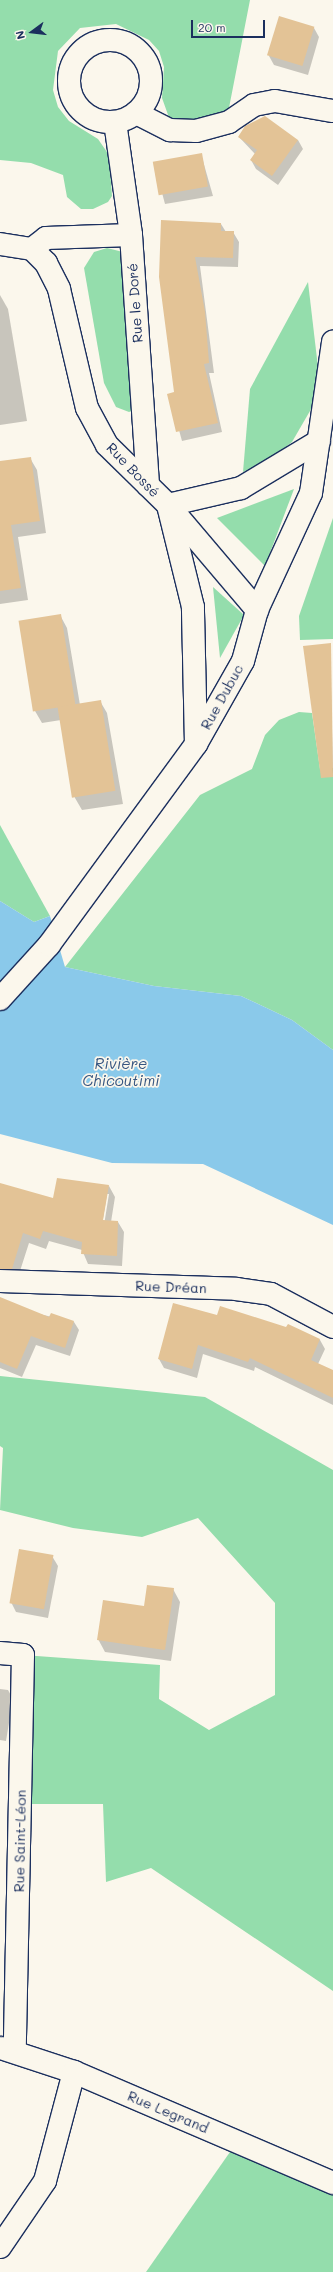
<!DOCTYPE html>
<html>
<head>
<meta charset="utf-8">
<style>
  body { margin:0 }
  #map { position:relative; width:333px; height:2272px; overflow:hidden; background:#fbf7ec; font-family:Mali,sans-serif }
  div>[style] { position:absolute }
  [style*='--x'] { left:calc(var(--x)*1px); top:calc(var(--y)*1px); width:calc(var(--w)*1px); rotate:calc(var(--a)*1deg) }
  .green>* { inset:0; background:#94ddac }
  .water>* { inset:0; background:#8ac9ea }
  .shadow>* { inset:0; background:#0003 }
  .building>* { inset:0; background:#e3c396; transform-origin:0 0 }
  .roads { filter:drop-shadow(1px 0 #1b2f5e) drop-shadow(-1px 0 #1b2f5e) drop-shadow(0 1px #1b2f5e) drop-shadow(0 -1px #1b2f5e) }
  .minor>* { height:22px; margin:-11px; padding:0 11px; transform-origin:11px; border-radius:11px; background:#fbf7ec }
  .minor>.ring { margin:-11px; padding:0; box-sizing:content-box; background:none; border:22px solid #fbf7ec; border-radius:50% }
  .tertiary>* { height:22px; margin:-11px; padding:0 11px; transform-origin:11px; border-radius:11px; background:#fbf7ec }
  span { translate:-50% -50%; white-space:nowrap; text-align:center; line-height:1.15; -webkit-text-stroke:3.5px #fbf7ec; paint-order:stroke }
  .street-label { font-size:14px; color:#1b2f5e }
  .water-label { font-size:15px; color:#375681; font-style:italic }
  .north { position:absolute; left:12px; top:12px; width:40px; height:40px; -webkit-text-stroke:3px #fbf7ec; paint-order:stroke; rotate:255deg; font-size:11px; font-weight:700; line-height:16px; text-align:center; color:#1b2f5e }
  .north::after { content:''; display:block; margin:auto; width:14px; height:18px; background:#1b2f5e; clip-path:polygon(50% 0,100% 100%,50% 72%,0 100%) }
  .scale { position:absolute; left:191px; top:20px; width:74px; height:18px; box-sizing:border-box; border:2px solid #1b2f5e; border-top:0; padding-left:5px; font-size:12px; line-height:14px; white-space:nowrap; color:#1b2f5e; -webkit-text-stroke:3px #fbf7ec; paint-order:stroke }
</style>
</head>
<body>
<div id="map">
  <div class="green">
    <i style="clip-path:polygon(0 0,250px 0,228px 113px,172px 126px,162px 98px,164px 67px,159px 51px,149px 40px,116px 24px,80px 28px,58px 51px,53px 90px,58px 107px,69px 121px,98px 139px,109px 155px,112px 196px,108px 202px,93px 209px,81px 209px,67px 197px,63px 175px,31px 163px,0 160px)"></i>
    <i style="clip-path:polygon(107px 248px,123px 252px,140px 408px,129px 412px,116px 407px,104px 383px,84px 268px,94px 252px)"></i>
    <i style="clip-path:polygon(308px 282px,319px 376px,314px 404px,292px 442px,272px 458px,243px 472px,250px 389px)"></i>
    <i style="clip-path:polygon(294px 489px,265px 566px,217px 518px)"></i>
    <i style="clip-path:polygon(333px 518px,333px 639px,300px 640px,299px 616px)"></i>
    <i style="clip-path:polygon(213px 587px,244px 615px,220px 658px)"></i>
    <i style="clip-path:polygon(299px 712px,312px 713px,320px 769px,333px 768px,333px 1050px,292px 1020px,241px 996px,154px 986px,65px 967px,200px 795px,252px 769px,265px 735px,279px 720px)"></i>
    <i style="clip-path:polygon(0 825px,50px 916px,34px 922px,0 901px)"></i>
    <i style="clip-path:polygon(0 1376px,205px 1397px,333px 1470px,333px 1991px,151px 1868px,106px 1882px,103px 1804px,22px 1804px,23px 1655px,160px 1665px,159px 1699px,209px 1730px,275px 1695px,275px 1603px,198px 1518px,142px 1537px,73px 1528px,0 1510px,3px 1448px,0 1446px)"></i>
    <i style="clip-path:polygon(237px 2142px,333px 2183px,333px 2272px,146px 2272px)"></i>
  </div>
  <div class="water">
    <i style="clip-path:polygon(0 901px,34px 922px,50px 916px,65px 967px,154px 986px,241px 996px,292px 1020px,333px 1050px,333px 1225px,203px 1164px,112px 1163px,0 1134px)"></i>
  </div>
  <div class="shadow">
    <i style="clip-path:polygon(280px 18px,314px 28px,319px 37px,308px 75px,274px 65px,269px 56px)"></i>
    <i style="clip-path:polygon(239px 137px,298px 140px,303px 149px,278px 185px,256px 169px,251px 160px,255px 154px)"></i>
    <i style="clip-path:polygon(201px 154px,213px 196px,165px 204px,154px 163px)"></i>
    <i style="clip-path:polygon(162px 221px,221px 224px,226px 232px,233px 232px,239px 242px,238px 267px,200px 266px,214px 373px,209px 373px,222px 432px,182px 441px,169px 394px,175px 393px)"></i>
    <i style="clip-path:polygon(0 295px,8px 309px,27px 421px,0 425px)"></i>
    <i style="clip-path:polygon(30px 458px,37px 470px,46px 533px,18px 537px,28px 600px,0 604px,0 462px)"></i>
    <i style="clip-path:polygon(60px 615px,67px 628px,80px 705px,100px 701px,107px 713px,123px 804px,82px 810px,75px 798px,61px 720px,42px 723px,35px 711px)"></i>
    <i style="clip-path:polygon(330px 644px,333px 773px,324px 774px)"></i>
    <i style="clip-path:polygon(evenodd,109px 1186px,115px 1197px,111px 1222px,118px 1222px,124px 1232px,122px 1266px,88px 1264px,82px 1250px,49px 1241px,46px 1249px,29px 1243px,20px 1271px,0 1266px,0 1190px,54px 1200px,109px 1186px,107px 1194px,109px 1194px,104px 1225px,102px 1225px,107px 1194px)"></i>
    <i style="clip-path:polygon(0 1305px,74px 1322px,79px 1330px,70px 1356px,36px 1345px,22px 1377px,0 1368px)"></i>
    <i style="clip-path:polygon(218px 1316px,286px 1329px,288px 1325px,320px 1340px,325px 1349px,318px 1364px,333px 1371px,333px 1405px,255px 1367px,254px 1371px,203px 1354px,197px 1378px,164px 1368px,159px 1359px)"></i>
    <i style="clip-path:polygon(52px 1556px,58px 1566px,48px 1618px,16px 1612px,11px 1602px)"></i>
    <i style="clip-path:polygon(173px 1589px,180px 1602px,171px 1661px,105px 1652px,98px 1639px)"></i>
    <i style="clip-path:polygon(0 1689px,8px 1690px,13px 1699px,6px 1741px,0 1740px)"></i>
  </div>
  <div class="building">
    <i style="left:279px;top:16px;width:37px;height:41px;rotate:17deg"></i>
    <i style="clip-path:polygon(265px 116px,298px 140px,272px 176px,250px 160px,257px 150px,238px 137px,245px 126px)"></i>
    <i style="left:202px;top:153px;width:34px;height:50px;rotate:80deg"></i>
    <i style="clip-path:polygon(161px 220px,221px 223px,221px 231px,234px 231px,233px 258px,195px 257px,205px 312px,209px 363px,204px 364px,218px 423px,176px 432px,167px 394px,174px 392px,159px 277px)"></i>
    <i style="clip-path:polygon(31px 457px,40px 521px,11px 525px,21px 588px,0 591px,0 461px)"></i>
    <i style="left:61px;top:614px;width:92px;height:43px;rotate:81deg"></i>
    <i style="clip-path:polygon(331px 643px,333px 777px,321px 778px,303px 646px)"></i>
    <i style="left:101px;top:700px;width:92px;height:44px;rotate:81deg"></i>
    <i style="clip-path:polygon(57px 1178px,109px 1185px,103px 1220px,118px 1221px,117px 1256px,81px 1254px,82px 1242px,43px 1231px,40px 1239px,23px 1233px,12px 1269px,0 1269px,0 1183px,53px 1198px)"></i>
    <i style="clip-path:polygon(0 1297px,49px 1317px,51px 1313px,74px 1321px,65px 1348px,31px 1336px,17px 1369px,0 1362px)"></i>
    <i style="clip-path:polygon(173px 1303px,217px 1315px,220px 1306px,286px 1327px,288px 1324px,320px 1339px,311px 1360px,333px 1370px,333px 1398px,250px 1358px,248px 1362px,198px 1345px,192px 1369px,158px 1359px)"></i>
    <i style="left:19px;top:1549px;width:35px;height:55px;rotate:10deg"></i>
    <i style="clip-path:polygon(147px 1585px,174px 1588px,165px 1650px,97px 1640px,103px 1600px,144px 1606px)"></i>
  </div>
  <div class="roads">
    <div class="minor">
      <i class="ring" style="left:69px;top:40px;width:60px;height:60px"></i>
      <i style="--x:136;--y:113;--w:38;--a:27"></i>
      <i style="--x:170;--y:130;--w:26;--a:2"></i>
      <i style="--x:196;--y:131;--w:34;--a:-15"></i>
      <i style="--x:229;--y:122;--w:30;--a:-34"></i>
      <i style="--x:254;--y:105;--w:21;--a:-11"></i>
      <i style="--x:275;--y:101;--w:59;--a:9.8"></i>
      <i style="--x:115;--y:122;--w:114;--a:81.9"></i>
      <i style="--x:131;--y:235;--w:251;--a:86.1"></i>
      <i style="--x:0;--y:244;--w:32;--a:9"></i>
      <i style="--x:32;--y:249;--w:20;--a:45"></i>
      <i style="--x:46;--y:263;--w:29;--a:63"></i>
      <i style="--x:59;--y:289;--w:122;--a:76.8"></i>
      <i style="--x:87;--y:408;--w:42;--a:61.6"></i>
      <i style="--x:107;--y:445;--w:86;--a:44.5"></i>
      <i style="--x:168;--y:505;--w:138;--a:49.7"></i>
      <i style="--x:32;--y:249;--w:18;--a:-38"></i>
      <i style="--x:46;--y:238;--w:85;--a:-2"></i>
      <i style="--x:0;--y:1281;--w:236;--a:1.9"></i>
      <i style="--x:236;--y:1289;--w:35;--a:8"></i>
      <i style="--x:271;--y:1294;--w:70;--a:28"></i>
      <i style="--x:0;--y:1653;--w:23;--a:5"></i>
      <i style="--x:23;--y:1655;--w:396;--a:91.2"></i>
      <i style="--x:1;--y:2048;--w:77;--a:18.2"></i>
      <i style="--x:74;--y:2072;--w:282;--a:23.2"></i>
      <i style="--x:0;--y:2247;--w:80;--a:-55.7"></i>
      <i style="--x:45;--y:2181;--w:113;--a:-75.1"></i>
    </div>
    <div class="tertiary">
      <i style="--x:196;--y:744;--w:137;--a:-91.3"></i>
      <i style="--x:193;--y:607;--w:105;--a:-103.8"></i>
      <i style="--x:168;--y:505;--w:75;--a:-13.1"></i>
      <i style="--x:241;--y:488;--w:91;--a:-31.1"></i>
      <i style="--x:0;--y:999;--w:73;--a:-47.8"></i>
      <i style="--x:49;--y:945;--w:249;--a:-53.8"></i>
      <i style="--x:196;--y:744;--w:95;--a:-60.5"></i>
      <i style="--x:243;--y:661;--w:53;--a:-74.6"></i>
      <i style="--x:257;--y:610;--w:129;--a:-65.2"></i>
      <i style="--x:311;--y:493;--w:153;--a:-81.7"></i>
    </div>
  </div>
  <div class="street-label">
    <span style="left:135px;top:303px;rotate:-94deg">Rue le Doré</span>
    <span style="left:133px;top:470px;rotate:46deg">Rue Bossé</span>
    <span style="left:222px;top:697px;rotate:-61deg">Rue Dubuc</span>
    <span style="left:171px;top:1287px;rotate:2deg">Rue Dréan</span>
    <span style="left:20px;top:1841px;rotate:-89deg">Rue Saint-Léon</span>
    <span style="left:168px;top:2112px;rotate:23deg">Rue Legrand</span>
  </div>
  <div class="water-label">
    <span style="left:121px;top:1072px">Rivière<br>Chicoutimi</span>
  </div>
  <div class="north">N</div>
  <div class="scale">20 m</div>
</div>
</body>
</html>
